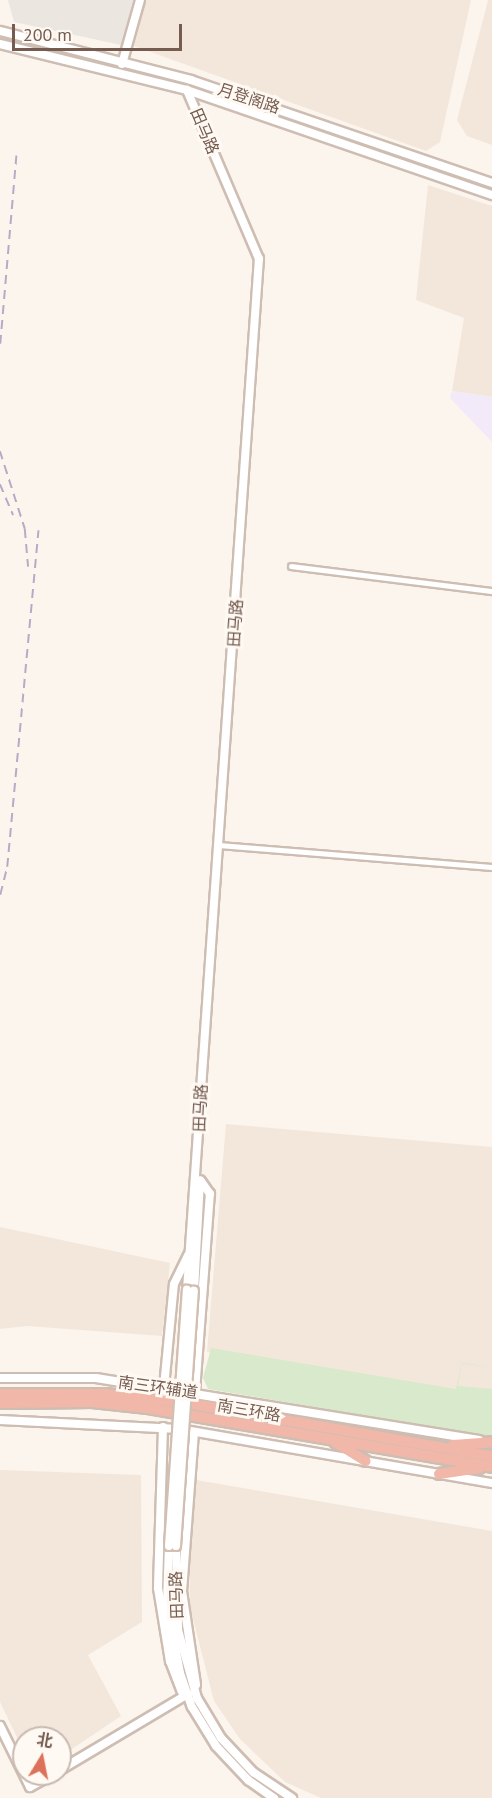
<!DOCTYPE html>
<html>
<head>
<meta charset="utf-8">
<style>
  body { margin:0 }
  #map { position:relative; width:492px; height:1798px; overflow:hidden; background:#fcf5ed; font-family:"PT Sans","Noto Sans SC",sans-serif }
  div>[style] { position:absolute }
  [style*='--x'] { left:calc(var(--x)*1px); top:calc(var(--y)*1px); width:calc(var(--w)*1px); rotate:calc(var(--a)*1deg) }
  .residential>* { inset:0; background:#f3e7db }
  .industrial>* { inset:0; background:#ece6e1 }
  .education>* { inset:0; background:#f2e9f9 }
  .green>* { inset:0; background:#d9e9cb }
  .roads { filter:drop-shadow(2px 0 #cebdb2) drop-shadow(-2px 0 #cebdb2) drop-shadow(0 2px #cebdb2) drop-shadow(0 -2px #cebdb2) }
  .street>* { height:5px; margin:-2.5px; padding:0 2.5px; transform-origin:2.5px; border-radius:2.5px; background:#fff }
  .secondary>* { height:8px; margin:-4px; padding:0 4px; transform-origin:4px; border-radius:4px; background:#fff }
  .highway>* { height:10px; margin:-5px; padding:0 5px; transform-origin:5px; border-radius:5px; background:#f1b8a9 }
  .rail>* { height:1.5px; margin-top:-0.75px; transform-origin:0; background:repeating-linear-gradient(90deg,#b8aac6 0 9px,transparent 0 15px) }
  .bridges { filter:drop-shadow(2px 0 #d3bfb2) drop-shadow(-2px 0 #d3bfb2) drop-shadow(0 2px #d3bfb2) drop-shadow(0 -2px #d3bfb2) }
  .secondary-bridge>* { height:8px; margin:-4px; padding:0 4px; transform-origin:4px; border-radius:4px; background:#fff }
  span { translate:-50% -50%; white-space:nowrap; text-align:center; line-height:1.15; -webkit-text-stroke:6px #fef9f3; paint-order:stroke }
  .street-label { font-size:16px; color:#765c50 }
  .north { position:absolute; left:12px; top:1726px; width:60px; height:60px; box-sizing:border-box; background:#fef9f3; border:2px solid #c8bab2; border-radius:50%; rotate:10deg; font-size:16px; font-weight:700; line-height:24px; text-align:center; color:#765c50 }
  .north::after { content:''; display:block; margin:auto; width:21px; height:27px; background:#dc725b; clip-path:polygon(50% 0,100% 100%,50% 72%,0 100%) }
  .scale { position:absolute; left:12px; top:24px; width:170px; height:27px; box-sizing:border-box; border:3px solid #765c50; border-top:0; padding-left:8px; font-size:18px; line-height:21px; white-space:nowrap; color:#765c50; -webkit-text-stroke:4px #fef9f3; paint-order:stroke }
</style>
</head>
<body>
<div id="map">
  <div class="residential">
    <i style="clip-path:polygon(146px 0,471px 0,440px 142px,426px 151px,134px 46px)"></i>
    <i style="clip-path:polygon(488px 0,492px 0,492px 145px,467px 136px,457px 120px)"></i>
    <i style="clip-path:polygon(428px 185px,492px 206px,492px 397px,452px 391px,464px 318px,416px 300px)"></i>
    <i style="clip-path:polygon(226px 1124px,492px 1147px,492px 1399px,207px 1352px)"></i>
    <i style="clip-path:polygon(0 1227px,170px 1263px,162px 1336px,27px 1326px,0 1329px)"></i>
    <i style="clip-path:polygon(0 1470px,141px 1475px,142px 1622px,88px 1655px,121px 1716px,60px 1757px,60px 1738px,24px 1738px,24px 1752px,0 1702px)"></i>
    <i style="clip-path:polygon(196px 1480px,492px 1531px,492px 1798px,321px 1798px,285px 1782px,240px 1739px,214px 1701px,190px 1607px,189px 1545px)"></i>
  </div>
  <div class="industrial">
    <i style="clip-path:polygon(8px 0,133px 0,121px 45px,14px 22px)"></i>
  </div>
  <div class="education">
    <i style="clip-path:polygon(452px 391px,492px 397px,492px 442px,450px 398px)"></i>
  </div>
  <div class="green">
    <i style="clip-path:polygon(211px 1348px,456px 1389px,462px 1363px,492px 1367px,462px 1364px,458px 1386px,492px 1389px,492px 1437px,208px 1389px,203px 1378px)"></i>
  </div>
  <div class="roads">
    <div class="street">
      <i style="--x:291;--y:566;--w:203;--a:7.1"></i>
      <i style="--x:218;--y:845;--w:275;--a:4.6"></i>
    </div>
    <div class="secondary">
      <i style="--x:0;--y:31;--w:197;--a:14.4"></i>
      <i style="--x:191;--y:80;--w:318;--a:18.9"></i>
      <i style="--x:0;--y:44;--w:193;--a:13.8"></i>
      <i style="--x:187;--y:90;--w:323;--a:19"></i>
      <i style="--x:122;--y:64;--w:66;--a:-74.3"></i>
      <i style="--x:187;--y:1290;--w:1034;--a:-86.01"></i>
      <i style="--x:259;--y:259;--w:184;--a:-113.1"></i>
      <i style="--x:194;--y:1291;--w:111;--a:-86.9"></i>
      <i style="--x:0;--y:1378;--w:96;--a:0"></i>
      <i style="--x:96;--y:1378;--w:388;--a:9.2"></i>
      <i style="--x:164;--y:1387;--w:103;--a:-84.5"></i>
      <i style="--x:174;--y:1284;--w:32;--a:-64"></i>
      <i style="--x:195;--y:1392;--w:199;--a:-85.7"></i>
      <i style="--x:210;--y:1194;--w:16;--a:-125"></i>
      <i style="--x:0;--y:1420;--w:179;--a:2.9"></i>
      <i style="--x:179;--y:1429;--w:318;--a:9.8"></i>
      <i style="--x:163;--y:1427;--w:161;--a:91.8"></i>
      <i style="--x:158;--y:1588;--w:74;--a:80.7"></i>
      <i style="--x:170;--y:1661;--w:33;--a:69"></i>
      <i style="--x:194;--y:1432;--w:159;--a:94.3"></i>
      <i style="--x:182;--y:1591;--w:95;--a:81.5"></i>
      <i style="--x:169;--y:1546;--w:57;--a:92"></i>
      <i style="--x:167;--y:1603;--w:71;--a:79.5"></i>
      <i style="--x:180;--y:1673;--w:36;--a:71"></i>
      <i style="--x:192;--y:1707;--w:46;--a:58.4"></i>
      <i style="--x:216;--y:1746;--w:47;--a:46.7"></i>
      <i style="--x:248;--y:1780;--w:32;--a:35"></i>
      <i style="--x:176;--y:1546;--w:84;--a:88.6"></i>
      <i style="--x:178;--y:1630;--w:71;--a:74.4"></i>
      <i style="--x:197;--y:1698;--w:47;--a:59"></i>
      <i style="--x:221;--y:1738;--w:47;--a:46.7"></i>
      <i style="--x:253;--y:1772;--w:47;--a:33.7"></i>
      <i style="--x:0;--y:1726;--w:68;--a:63.8"></i>
      <i style="--x:30;--y:1787;--w:26;--a:-29"></i>
      <i style="--x:60;--y:1770;--w:149;--a:-30.7"></i>
    </div>
    <div class="highway">
      <i style="--x:0;--y:1394;--w:105;--a:0"></i>
      <i style="--x:105;--y:1394;--w:76;--a:6"></i>
      <i style="--x:181;--y:1402;--w:316;--a:9.9"></i>
      <i style="--x:0;--y:1403;--w:92;--a:-0.6"></i>
      <i style="--x:92;--y:1402;--w:56;--a:6.1"></i>
      <i style="--x:148;--y:1408;--w:349;--a:9.7"></i>
      <i style="--x:335;--y:1442;--w:36;--a:32"></i>
      <i style="--x:453;--y:1445;--w:39;--a:-4"></i>
      <i style="--x:439;--y:1474;--w:41;--a:-8.3"></i>
    </div>
  </div>
  <div class="rail">
    <i style="--x:0;--y:344;--w:189;--a:-85.1"></i>
    <i style="--x:0;--y:451;--w:82;--a:72.2"></i>
    <i style="--x:25;--y:529;--w:38;--a:85"></i>
    <i style="--x:0;--y:484;--w:34;--a:67"></i>
    <i style="--x:0;--y:895;--w:29;--a:-76"></i>
    <i style="--x:7;--y:867;--w:338;--a:-84.7"></i>
  </div>
  <div class="bridges">
    <div class="secondary-bridge">
      <i style="--x:169;--y:1546;--w:257;--a:-86"></i>
      <i style="--x:176;--y:1546;--w:256;--a:-86"></i>
    </div>
  </div>
  <div class="street-label">
    <span style="left:249px;top:98px;rotate:18deg">月登阁路</span>
    <span style="left:205px;top:131px;rotate:67deg">田马路</span>
    <span style="left:235px;top:623px;rotate:-86deg">田马路</span>
    <span style="left:200px;top:1108px;rotate:-87deg">田马路</span>
    <span style="left:158px;top:1387px;rotate:8deg">南三环辅道</span>
    <span style="left:249px;top:1410px;rotate:10deg">南三环路</span>
    <span style="left:176px;top:1595px;rotate:-92deg">田马路</span>
  </div>
  <div class="north">北</div>
  <div class="scale">200 m</div>
</div>
</body>
</html>
